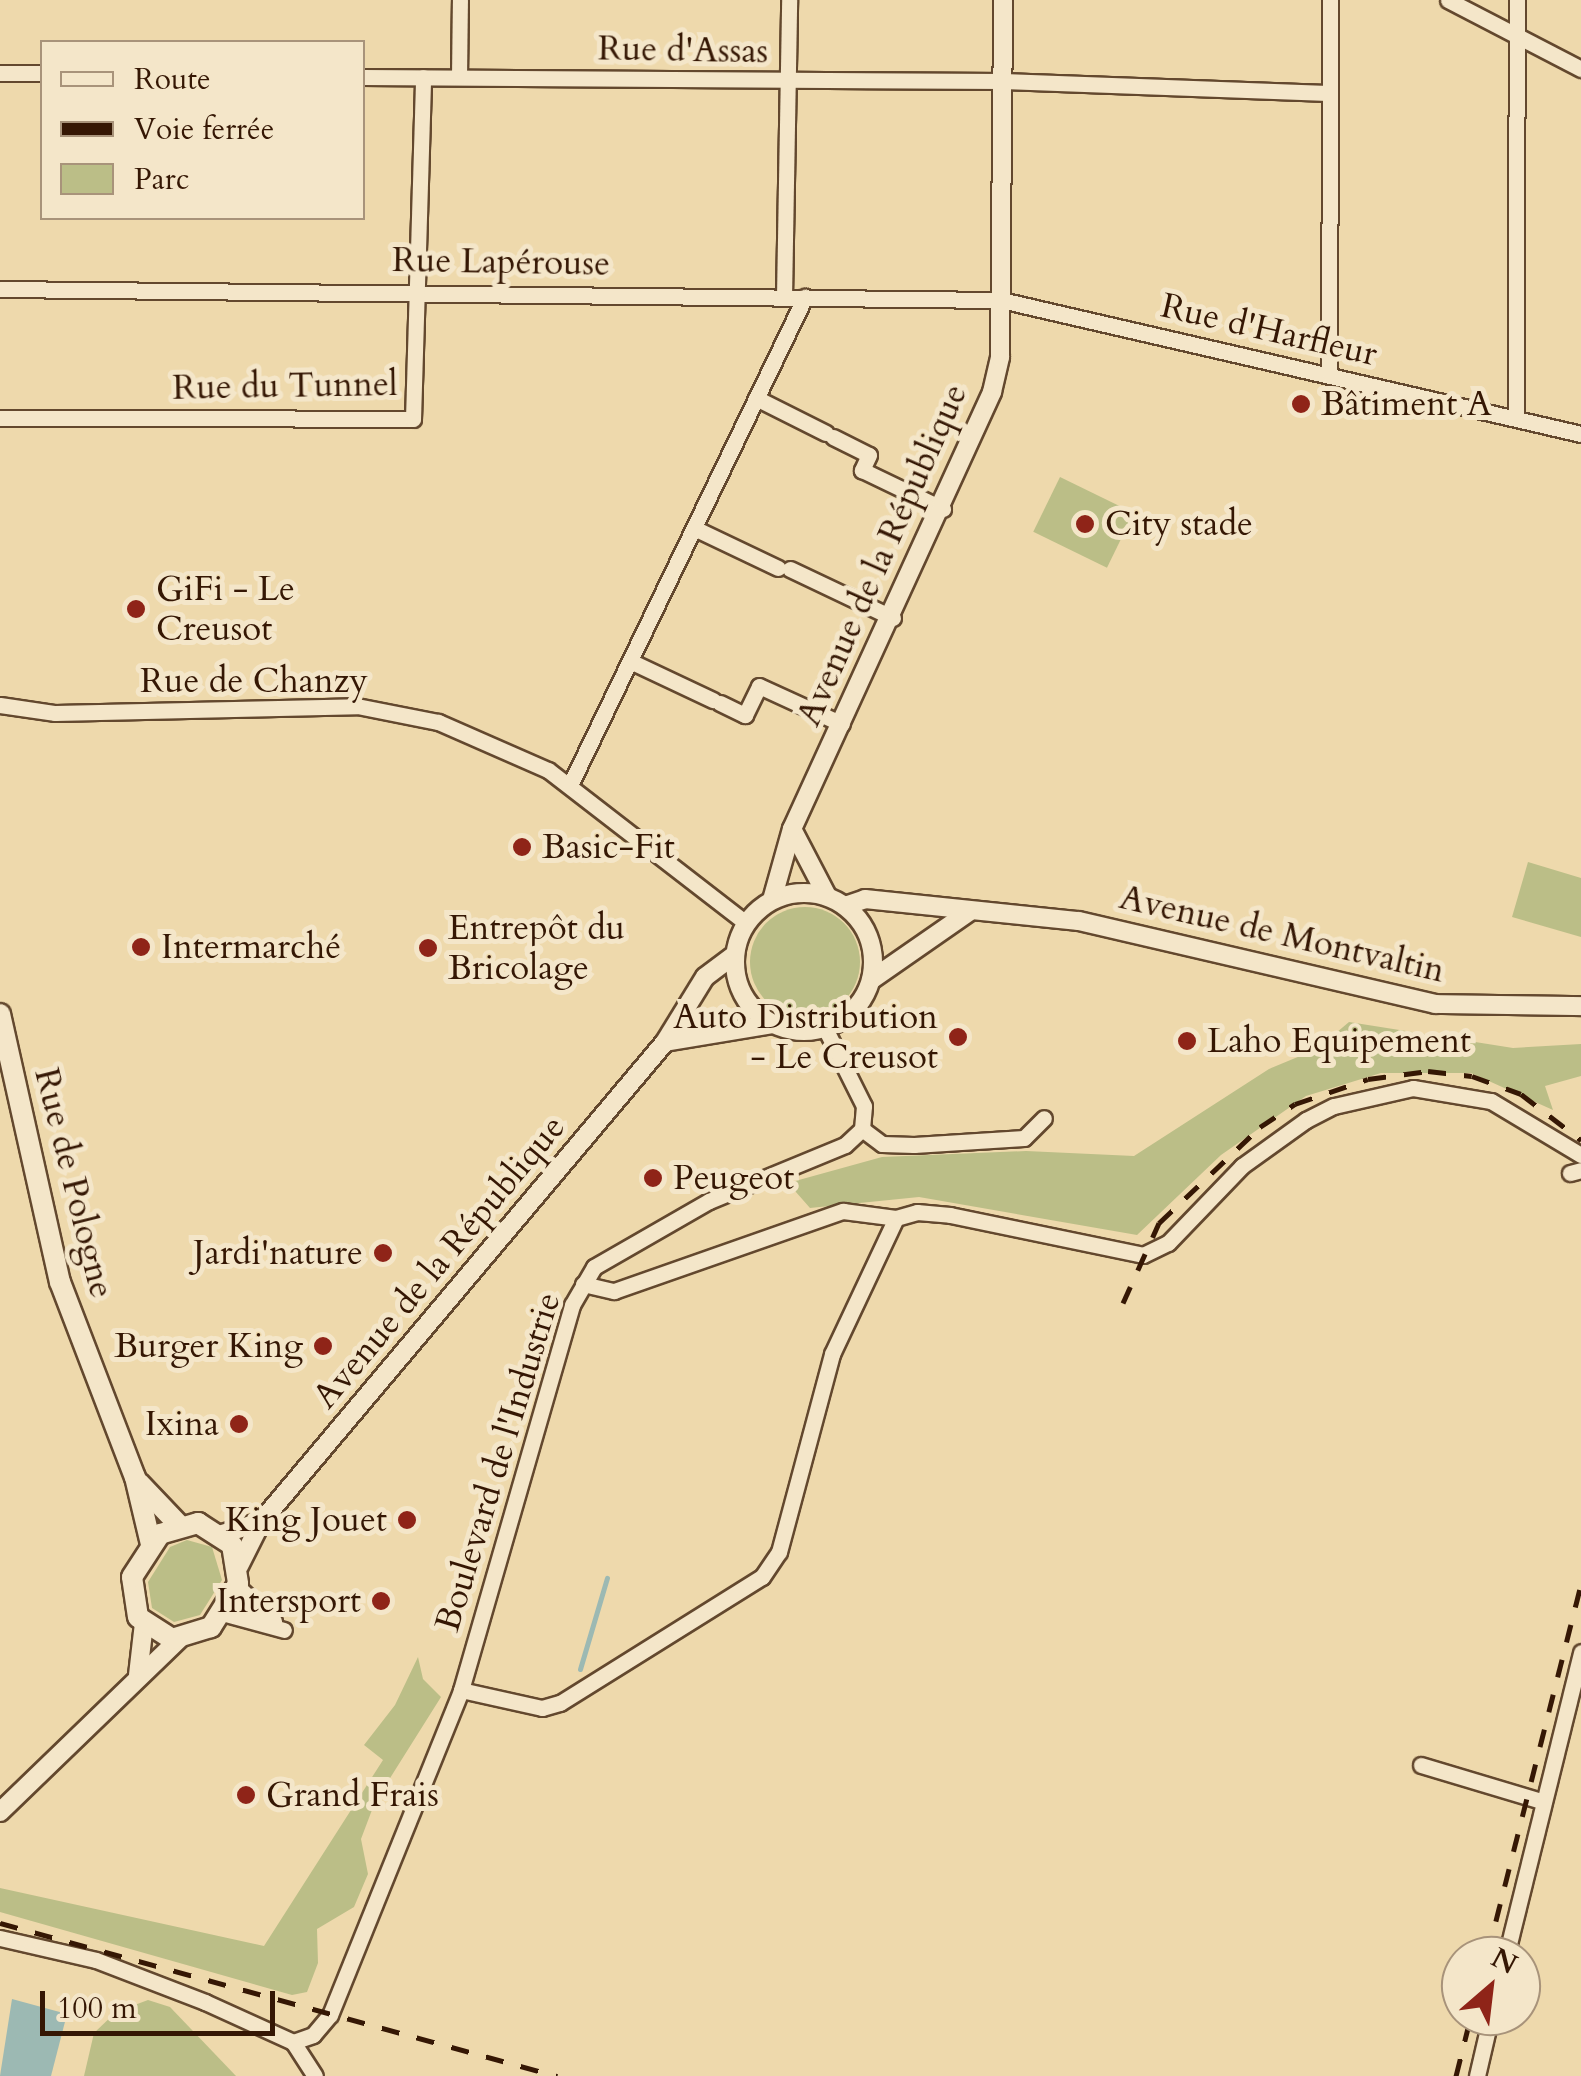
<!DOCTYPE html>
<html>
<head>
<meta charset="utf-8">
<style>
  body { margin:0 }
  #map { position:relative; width:1581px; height:2076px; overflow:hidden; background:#eed9ac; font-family:Cardo,serif }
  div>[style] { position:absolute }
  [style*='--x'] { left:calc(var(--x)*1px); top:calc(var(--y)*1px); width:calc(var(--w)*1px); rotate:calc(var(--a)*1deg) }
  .green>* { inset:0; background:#bbbe87; transform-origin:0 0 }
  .round { border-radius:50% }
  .water>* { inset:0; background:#9cb9b3 }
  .stream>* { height:5px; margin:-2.5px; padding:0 2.5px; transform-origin:2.5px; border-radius:2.5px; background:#9cb9b3 }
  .roads { filter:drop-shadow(2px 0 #63482e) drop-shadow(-2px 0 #63482e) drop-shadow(0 2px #63482e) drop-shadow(0 -2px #63482e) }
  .minor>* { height:15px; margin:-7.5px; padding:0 7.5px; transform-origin:7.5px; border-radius:7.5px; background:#f4e6c9 }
  .tertiary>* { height:18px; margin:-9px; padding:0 9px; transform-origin:9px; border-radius:9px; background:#f4e6c9 }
  .tertiary>.ring { margin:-9px; padding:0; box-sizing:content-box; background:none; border:18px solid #f4e6c9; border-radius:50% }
  .secondary>* { height:20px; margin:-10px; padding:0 10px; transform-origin:10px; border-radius:10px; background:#f4e6c9 }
  .rail>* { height:5px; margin-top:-2.5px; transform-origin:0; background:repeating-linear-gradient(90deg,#351704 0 18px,transparent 0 36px) }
  .dots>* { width:28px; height:28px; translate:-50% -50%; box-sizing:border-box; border:5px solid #f4e6c9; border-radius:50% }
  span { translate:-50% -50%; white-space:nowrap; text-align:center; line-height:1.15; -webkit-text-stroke:10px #f4e6c9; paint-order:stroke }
  .street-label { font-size:35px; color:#351704 }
  .poi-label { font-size:35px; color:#351704 }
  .left { translate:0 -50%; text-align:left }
  .right { translate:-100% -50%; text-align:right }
  .legend { position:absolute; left:40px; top:40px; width:325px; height:180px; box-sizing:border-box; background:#f4e6c9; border:2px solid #a8937a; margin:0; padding:12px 18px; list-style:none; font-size:30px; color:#351704 }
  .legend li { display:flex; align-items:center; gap:20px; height:50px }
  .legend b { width:50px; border:2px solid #a8937a }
  .north { position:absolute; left:1441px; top:1936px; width:100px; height:100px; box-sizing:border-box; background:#f4e6c9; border:2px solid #a8937a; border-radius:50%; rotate:28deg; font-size:28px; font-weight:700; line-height:40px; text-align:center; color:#351704 }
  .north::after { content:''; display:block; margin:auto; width:35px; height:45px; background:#8f2418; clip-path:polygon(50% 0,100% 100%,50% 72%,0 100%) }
  .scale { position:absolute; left:40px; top:1991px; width:235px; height:45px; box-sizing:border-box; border:5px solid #351704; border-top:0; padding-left:12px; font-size:30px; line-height:35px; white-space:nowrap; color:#351704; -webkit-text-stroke:8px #f4e6c9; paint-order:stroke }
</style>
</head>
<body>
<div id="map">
  <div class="green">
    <i style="left:1060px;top:477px;width:82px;height:61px;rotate:26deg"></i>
    <i style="clip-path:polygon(1528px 862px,1581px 878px,1581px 937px,1512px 917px)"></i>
    <i class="round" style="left:750px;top:907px;width:110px;height:110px"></i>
    <i style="clip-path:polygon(1349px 1022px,1513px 1048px,1581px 1044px,1581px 1076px,1545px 1086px,1553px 1110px,1471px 1073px,1381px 1073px,1306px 1096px,1221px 1155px,1137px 1235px,919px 1197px,810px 1208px,788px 1183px,882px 1157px,1026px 1151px,1134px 1156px,1269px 1069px,1317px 1049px)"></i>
    <i style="clip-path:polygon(187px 1540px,212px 1547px,222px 1580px,200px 1615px,174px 1622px,152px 1608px,148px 1582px,170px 1547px)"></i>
    <i style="clip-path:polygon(418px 1657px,423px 1679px,441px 1697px,375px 1802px,361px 1839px,368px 1874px,354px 1907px,317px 1929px,318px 1963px,307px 1992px,292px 1995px,0 1912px,0 1888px,264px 1946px,383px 1760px,364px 1745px,395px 1705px)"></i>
    <i style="clip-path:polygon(148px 2000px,170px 2007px,236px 2076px,84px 2076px,94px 2033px,116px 2012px)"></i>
  </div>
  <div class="water">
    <i style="clip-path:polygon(12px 1999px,67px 2014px,51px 2076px,0 2076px)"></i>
  </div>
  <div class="stream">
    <i style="--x:580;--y:1669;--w:95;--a:-73.5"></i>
  </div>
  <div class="roads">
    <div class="minor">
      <i style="--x:1448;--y:0;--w:150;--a:27.4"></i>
      <i style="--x:0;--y:73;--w:42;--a:0"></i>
      <i style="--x:362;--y:77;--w:641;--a:0.36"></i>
      <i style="--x:1003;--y:81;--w:325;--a:2.1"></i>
      <i style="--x:459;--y:77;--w:77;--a:-89.3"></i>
      <i style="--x:0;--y:289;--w:1001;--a:0.63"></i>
      <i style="--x:1001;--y:300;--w:595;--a:13.01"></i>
      <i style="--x:784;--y:297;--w:297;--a:-89"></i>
      <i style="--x:1329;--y:373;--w:373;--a:-89.8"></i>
      <i style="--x:756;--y:398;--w:78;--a:26.6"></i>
      <i style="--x:0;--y:418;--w:413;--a:0.1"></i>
      <i style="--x:413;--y:419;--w:342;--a:-88.3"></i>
      <i style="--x:1516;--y:418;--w:418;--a:-89.9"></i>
      <i style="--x:833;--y:437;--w:40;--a:26.6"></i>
      <i style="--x:869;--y:455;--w:17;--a:115"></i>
      <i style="--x:862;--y:470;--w:90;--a:25.7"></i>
      <i style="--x:694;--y:528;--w:93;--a:25.5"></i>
      <i style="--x:790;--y:569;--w:114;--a:25.4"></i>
      <i style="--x:630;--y:661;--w:92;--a:25.2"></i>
      <i style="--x:720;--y:703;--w:28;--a:26"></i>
      <i style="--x:745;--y:715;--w:32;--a:-64"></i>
      <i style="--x:759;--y:686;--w:91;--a:24.6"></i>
      <i style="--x:0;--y:705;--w:56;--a:8.3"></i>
      <i style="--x:55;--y:713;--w:302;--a:-1.3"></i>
      <i style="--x:357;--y:706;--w:83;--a:11.2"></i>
      <i style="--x:438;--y:722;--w:120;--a:23.6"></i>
      <i style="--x:548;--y:770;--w:250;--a:37.7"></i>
      <i style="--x:570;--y:785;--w:542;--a:-64.29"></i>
      <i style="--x:862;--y:1129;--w:25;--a:37"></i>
      <i style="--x:882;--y:1144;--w:32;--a:2"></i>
      <i style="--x:914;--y:1145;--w:110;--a:-3.6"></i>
      <i style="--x:1024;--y:1138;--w:28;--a:-45"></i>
      <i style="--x:1570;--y:1173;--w:11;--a:-15"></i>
      <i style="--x:583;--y:1284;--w:32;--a:13"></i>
      <i style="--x:614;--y:1291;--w:243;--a:-19.3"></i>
      <i style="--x:843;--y:1211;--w:53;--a:7.5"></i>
      <i style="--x:237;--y:1586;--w:51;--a:43.4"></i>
      <i style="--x:222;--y:1613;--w:64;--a:15.3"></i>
      <i style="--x:461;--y:1690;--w:83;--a:12.5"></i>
      <i style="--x:542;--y:1708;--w:19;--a:-16"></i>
      <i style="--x:560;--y:1703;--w:238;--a:-32"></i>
      <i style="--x:762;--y:1577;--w:30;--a:-56"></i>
      <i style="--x:779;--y:1552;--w:205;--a:-75"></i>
      <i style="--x:832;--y:1354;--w:150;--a:-64.8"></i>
      <i style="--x:896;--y:1218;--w:22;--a:-16"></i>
      <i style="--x:917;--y:1212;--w:33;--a:5"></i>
      <i style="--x:950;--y:1215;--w:197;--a:11.7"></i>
      <i style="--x:1143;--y:1255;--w:28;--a:-26"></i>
      <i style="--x:1168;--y:1243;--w:107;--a:-46.1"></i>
      <i style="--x:1242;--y:1166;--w:79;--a:-35.7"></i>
      <i style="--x:1306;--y:1120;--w:31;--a:-27"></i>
      <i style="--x:1334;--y:1106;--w:81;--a:-12.8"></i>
      <i style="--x:1413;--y:1088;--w:79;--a:9.5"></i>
      <i style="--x:1491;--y:1101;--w:105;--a:31"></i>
      <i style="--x:1421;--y:1765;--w:128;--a:16.7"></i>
      <i style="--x:0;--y:1938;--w:98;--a:12.9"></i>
      <i style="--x:96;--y:1960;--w:117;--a:21.1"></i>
      <i style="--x:205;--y:2002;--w:97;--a:24.4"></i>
      <i style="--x:293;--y:2042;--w:40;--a:57.1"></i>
      <i style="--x:1506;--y:1956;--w:313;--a:-76.1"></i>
      <i style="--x:293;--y:2042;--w:21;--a:-19"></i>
      <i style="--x:313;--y:2035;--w:26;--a:-50"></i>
      <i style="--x:330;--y:2015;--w:350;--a:-68"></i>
      <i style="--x:461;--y:1690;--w:401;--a:-73.9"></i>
      <i style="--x:572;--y:1305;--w:44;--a:-59.9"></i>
      <i style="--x:594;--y:1267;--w:133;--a:-29.9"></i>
      <i style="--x:709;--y:1201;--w:147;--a:-22.4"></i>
      <i style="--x:845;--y:1145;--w:23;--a:-43"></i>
      <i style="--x:862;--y:1129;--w:23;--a:-85"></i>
      <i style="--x:864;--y:1106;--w:87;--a:-116.6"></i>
      <i style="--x:1477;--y:2076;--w:62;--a:-76.9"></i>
    </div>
    <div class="tertiary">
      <i style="--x:792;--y:829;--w:76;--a:62.4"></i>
      <i class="ring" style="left:735px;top:893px;width:120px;height:120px"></i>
      <i style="--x:772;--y:900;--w:74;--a:-74.3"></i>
      <i style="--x:792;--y:829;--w:481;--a:-65.4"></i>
      <i style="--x:992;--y:392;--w:36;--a:-77"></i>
      <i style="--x:1000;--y:357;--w:357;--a:-89.5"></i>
      <i style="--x:845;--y:906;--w:21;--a:-19"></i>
      <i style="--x:865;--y:899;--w:215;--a:5.9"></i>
      <i style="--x:1079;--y:921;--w:366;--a:13.1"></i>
      <i style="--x:1435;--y:1004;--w:146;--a:0.8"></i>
      <i style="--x:871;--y:980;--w:119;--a:-34.8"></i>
      <i style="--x:665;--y:1042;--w:109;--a:-9.5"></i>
      <i style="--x:222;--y:1534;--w:41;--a:-17.1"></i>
      <i style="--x:239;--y:1566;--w:49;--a:-63.4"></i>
      <i style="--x:261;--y:1522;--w:627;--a:-49.91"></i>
      <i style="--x:665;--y:1042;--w:76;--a:-58.4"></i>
      <i style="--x:705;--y:977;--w:36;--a:-37"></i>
      <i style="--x:138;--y:1675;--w:52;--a:-83.4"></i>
      <i style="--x:0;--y:1812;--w:249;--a:-44"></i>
    </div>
    <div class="secondary">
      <i style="--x:0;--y:1014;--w:275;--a:77.4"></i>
      <i style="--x:60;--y:1282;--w:209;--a:69"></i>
      <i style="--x:135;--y:1477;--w:69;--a:76.6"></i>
      <i style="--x:139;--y:1483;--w:58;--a:46.4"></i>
      <i style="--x:198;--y:1523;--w:40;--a:32.9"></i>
      <i style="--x:232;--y:1545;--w:39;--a:81"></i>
      <i style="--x:238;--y:1584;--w:51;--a:122.1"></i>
      <i style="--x:211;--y:1627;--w:41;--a:162.9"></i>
      <i style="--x:172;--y:1639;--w:40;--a:-147.1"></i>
      <i style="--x:138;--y:1617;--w:40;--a:-98.5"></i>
      <i style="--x:132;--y:1577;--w:51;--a:-56.9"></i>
      <i style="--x:160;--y:1534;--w:40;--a:-16"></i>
    </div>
  </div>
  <div class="rail">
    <i style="--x:1123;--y:1303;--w:88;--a:-65.8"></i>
    <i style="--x:1159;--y:1223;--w:139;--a:-43.5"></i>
    <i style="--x:1260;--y:1127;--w:42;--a:-33.3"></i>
    <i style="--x:1295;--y:1104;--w:77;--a:-18.9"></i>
    <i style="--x:1368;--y:1079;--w:61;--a:-7.6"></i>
    <i style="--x:1428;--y:1071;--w:44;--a:6.5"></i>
    <i style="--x:1472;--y:1076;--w:52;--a:20.2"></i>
    <i style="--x:1521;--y:1094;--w:76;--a:37.5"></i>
    <i style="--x:0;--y:1923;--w:578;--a:15.36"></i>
    <i style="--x:1487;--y:1956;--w:383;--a:-75.8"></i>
    <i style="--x:1456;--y:2076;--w:62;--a:-76"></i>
  </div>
  <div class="dots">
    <i style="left:1301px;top:404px;background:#8f2418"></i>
    <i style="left:1085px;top:524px;background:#8f2418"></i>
    <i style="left:136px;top:609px;background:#8f2418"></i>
    <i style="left:522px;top:847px;background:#8f2418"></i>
    <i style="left:141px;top:947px;background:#8f2418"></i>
    <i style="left:428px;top:948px;background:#8f2418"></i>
    <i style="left:958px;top:1037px;background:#8f2418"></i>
    <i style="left:1187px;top:1041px;background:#8f2418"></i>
    <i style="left:653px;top:1178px;background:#8f2418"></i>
    <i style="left:383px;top:1253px;background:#8f2418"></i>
    <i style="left:323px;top:1346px;background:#8f2418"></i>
    <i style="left:239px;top:1424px;background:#8f2418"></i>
    <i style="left:407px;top:1520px;background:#8f2418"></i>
    <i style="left:381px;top:1601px;background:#8f2418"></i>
    <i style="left:246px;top:1795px;background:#8f2418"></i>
  </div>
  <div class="street-label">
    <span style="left:683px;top:50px;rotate:1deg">Rue d'Assas</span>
    <span style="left:501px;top:262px;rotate:1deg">Rue Lapérouse</span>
    <span style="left:1269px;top:330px;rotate:13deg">Rue d'Harfleur</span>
    <span style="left:285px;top:386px;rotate:-1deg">Rue du Tunnel</span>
    <span style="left:882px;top:555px;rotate:-66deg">Avenue de la République</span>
    <span style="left:254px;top:681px">Rue de Chanzy</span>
    <span style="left:1282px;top:934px;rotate:13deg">Avenue de Montvaltin</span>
    <span style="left:74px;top:1183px;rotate:76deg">Rue de Pologne</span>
    <span style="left:439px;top:1262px;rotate:-50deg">Avenue de la République</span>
    <span style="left:498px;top:1462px;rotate:-73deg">Boulevard de l'Industrie</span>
  </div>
  <div class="poi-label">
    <span class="left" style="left:1321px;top:404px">Bâtiment A</span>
    <span class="left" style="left:1105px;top:524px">City stade</span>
    <span class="left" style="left:156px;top:609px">GiFi - Le<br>Creusot</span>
    <span class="left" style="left:542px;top:847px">Basic-Fit</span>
    <span class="left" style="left:448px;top:948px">Entrepôt du<br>Bricolage</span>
    <span class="left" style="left:161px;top:947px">Intermarché</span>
    <span class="right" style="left:938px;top:1037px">Auto Distribution<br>- Le Creusot</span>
    <span class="left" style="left:1207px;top:1041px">Laho Equipement</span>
    <span class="left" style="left:673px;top:1178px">Peugeot</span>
    <span class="right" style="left:363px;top:1253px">Jardi'nature</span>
    <span class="right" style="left:303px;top:1346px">Burger King</span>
    <span class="right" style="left:219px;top:1424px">Ixina</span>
    <span class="right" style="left:387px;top:1520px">King Jouet</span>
    <span class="right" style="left:361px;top:1601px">Intersport</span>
    <span class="left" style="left:266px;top:1795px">Grand Frais</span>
  </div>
  <ul class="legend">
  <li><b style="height:12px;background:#f4e6c9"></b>Route</li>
  <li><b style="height:12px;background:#351704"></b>Voie ferrée</li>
  <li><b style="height:28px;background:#bbbe87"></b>Parc</li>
  </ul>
  <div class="north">N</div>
  <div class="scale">100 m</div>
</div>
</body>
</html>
